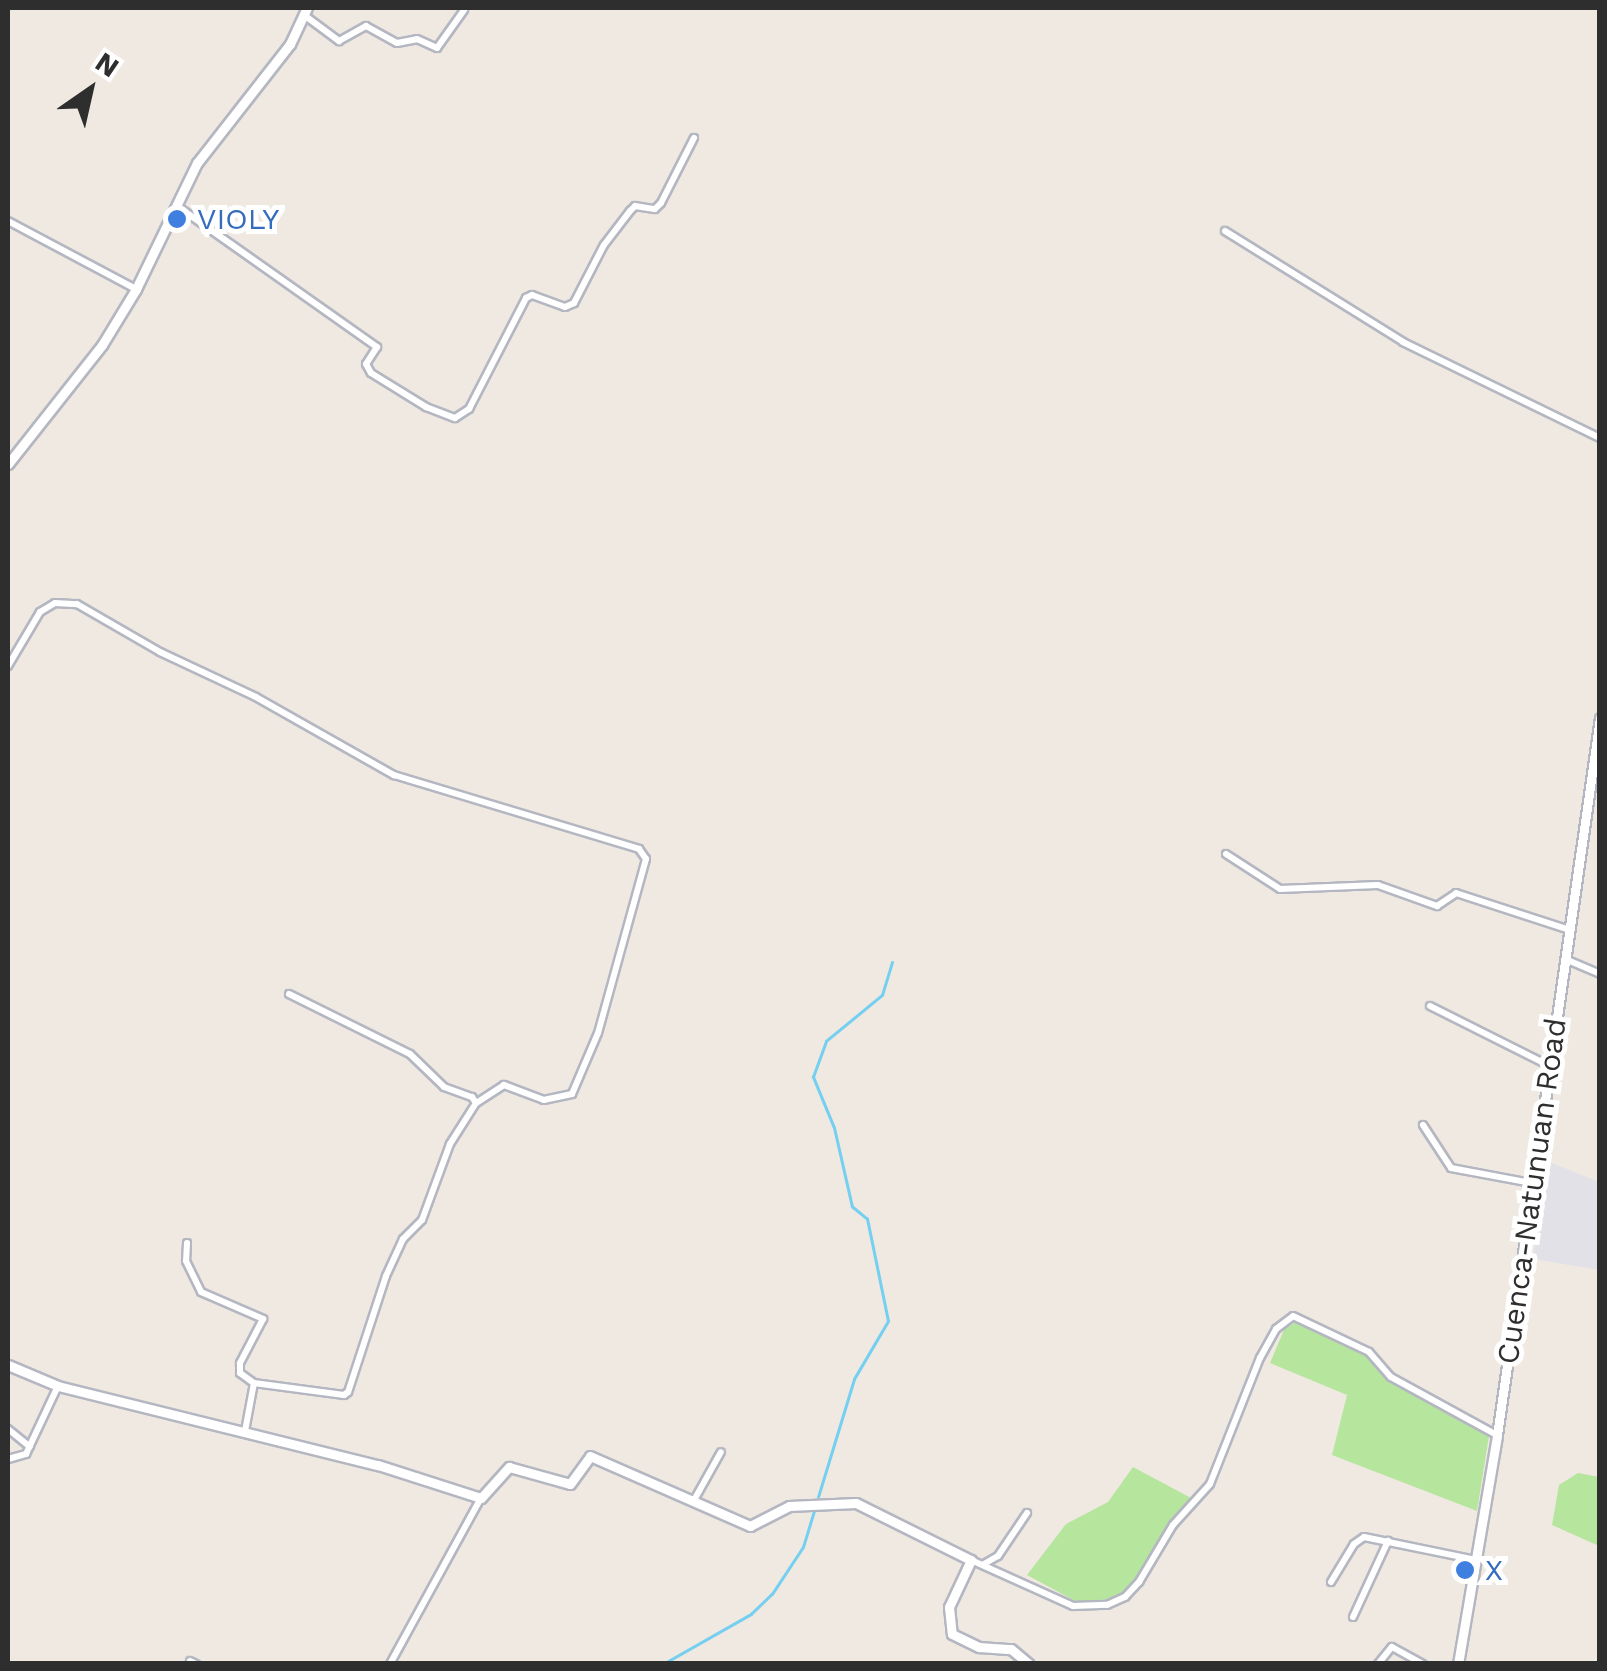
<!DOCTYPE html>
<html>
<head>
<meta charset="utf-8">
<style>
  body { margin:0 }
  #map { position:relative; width:1607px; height:1671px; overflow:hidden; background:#efe9e1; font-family:"Work Sans",sans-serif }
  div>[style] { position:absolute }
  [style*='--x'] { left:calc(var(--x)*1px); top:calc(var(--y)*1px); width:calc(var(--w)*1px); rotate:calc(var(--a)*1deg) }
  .industrial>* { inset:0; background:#e3e1e8 }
  .green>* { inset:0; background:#b6e59e }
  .stream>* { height:2.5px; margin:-1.25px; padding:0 1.25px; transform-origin:1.25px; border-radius:1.25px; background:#75cff0 }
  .roads { filter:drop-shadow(2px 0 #b4b7c1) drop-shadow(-2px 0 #b4b7c1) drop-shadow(0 2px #b4b7c1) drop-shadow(0 -2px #b4b7c1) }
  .street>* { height:6px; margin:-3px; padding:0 3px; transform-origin:3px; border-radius:3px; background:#fff }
  .secondary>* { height:9px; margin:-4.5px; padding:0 4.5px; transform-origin:4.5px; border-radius:4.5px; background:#fff }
  .dots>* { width:28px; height:28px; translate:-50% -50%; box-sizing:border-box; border:5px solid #fff; border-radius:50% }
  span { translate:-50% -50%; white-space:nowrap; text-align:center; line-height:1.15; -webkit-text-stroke:10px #fff; paint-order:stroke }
  .shop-label { font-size:30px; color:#366cbe }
  .left { translate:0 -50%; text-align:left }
  .street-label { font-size:30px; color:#2e2e2e }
  .frame { position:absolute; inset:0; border:10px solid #2e2e2e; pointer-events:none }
  .north { position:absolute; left:40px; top:40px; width:100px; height:100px; -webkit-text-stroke:8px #fff; paint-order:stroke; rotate:34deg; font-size:28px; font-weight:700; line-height:40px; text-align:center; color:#2e2e2e }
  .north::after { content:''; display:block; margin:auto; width:35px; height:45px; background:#2e2e2e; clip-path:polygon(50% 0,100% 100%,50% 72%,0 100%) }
</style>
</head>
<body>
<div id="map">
  <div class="industrial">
    <i style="clip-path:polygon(1547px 1161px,1599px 1182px,1599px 1270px,1533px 1259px)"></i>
  </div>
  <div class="green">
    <i style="clip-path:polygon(1297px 1321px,1376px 1357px,1381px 1372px,1394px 1381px,1490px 1430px,1477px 1511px,1332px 1455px,1347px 1395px,1270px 1363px,1284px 1330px)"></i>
    <i style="clip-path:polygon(1133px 1467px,1191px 1498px,1141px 1578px,1115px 1598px,1079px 1603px,1027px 1575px,1066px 1524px,1108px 1502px)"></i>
    <i style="clip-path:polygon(1578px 1473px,1599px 1477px,1599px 1546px,1552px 1525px,1559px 1485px)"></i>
  </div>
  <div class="stream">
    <i style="--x:818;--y:1497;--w:123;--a:-73"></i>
    <i style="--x:854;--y:1379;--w:67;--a:-59.6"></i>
    <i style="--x:888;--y:1321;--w:104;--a:-101.6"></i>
    <i style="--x:867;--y:1219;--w:19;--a:-141"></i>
    <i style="--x:852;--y:1207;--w:81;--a:-102.8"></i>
    <i style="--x:834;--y:1128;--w:55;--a:-112.4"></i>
    <i style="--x:813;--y:1077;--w:38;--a:-70"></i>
    <i style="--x:826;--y:1041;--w:72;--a:-39.4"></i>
    <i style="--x:882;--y:995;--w:34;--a:-73"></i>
    <i style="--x:663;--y:1664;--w:101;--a:-29.6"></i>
    <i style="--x:751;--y:1614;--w:29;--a:-44"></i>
    <i style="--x:772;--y:1594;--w:56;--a:-56.6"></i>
    <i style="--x:803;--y:1547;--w:39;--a:-73"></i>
  </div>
  <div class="roads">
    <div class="street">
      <i style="--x:304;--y:15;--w:44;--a:36.6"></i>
      <i style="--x:339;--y:41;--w:31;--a:-29"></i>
      <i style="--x:366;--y:26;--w:35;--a:29"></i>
      <i style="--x:397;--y:43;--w:20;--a:-11"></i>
      <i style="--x:417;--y:39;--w:22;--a:24"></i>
      <i style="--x:437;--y:48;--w:47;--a:-54.6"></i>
      <i style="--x:177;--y:206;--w:245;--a:35.2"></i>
      <i style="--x:377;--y:347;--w:20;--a:123"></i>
      <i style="--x:366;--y:364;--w:10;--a:61"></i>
      <i style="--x:371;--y:373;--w:65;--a:31.7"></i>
      <i style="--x:426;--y:407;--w:31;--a:21"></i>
      <i style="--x:455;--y:418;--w:17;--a:-33"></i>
      <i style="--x:469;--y:409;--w:125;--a:-62.8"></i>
      <i style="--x:526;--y:298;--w:7;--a:-27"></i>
      <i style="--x:532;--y:295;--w:35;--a:20"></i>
      <i style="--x:565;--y:307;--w:10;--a:-24"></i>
      <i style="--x:574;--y:303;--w:65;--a:-62.7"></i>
      <i style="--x:604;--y:245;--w:43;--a:-52.6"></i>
      <i style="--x:630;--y:211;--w:7;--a:-45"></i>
      <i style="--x:635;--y:206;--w:20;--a:9"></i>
      <i style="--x:655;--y:209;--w:8;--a:-45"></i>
      <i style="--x:661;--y:203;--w:73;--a:-63.1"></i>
      <i style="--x:8;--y:221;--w:145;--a:28"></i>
      <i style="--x:1225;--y:231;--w:210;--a:31.9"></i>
      <i style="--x:1403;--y:342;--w:219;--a:26"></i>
      <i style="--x:8;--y:666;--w:63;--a:-59.3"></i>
      <i style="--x:40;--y:612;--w:17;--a:-31"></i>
      <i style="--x:55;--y:603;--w:22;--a:3"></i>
      <i style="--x:77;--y:604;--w:96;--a:30"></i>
      <i style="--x:160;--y:652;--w:106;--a:25.1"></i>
      <i style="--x:256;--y:697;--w:159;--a:29.5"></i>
      <i style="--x:394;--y:775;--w:256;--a:16.8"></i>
      <i style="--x:639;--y:849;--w:12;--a:55"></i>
      <i style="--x:646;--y:859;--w:180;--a:105.4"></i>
      <i style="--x:598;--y:1033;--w:66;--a:113.1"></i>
      <i style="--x:572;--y:1094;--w:29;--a:168"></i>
      <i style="--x:544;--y:1100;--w:43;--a:-159.4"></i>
      <i style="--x:504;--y:1085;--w:33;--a:147"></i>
      <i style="--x:476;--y:1103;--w:49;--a:122.4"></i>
      <i style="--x:450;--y:1144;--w:81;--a:110.2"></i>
      <i style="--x:422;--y:1220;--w:27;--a:135"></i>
      <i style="--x:403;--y:1239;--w:41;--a:114.7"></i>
      <i style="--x:386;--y:1276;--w:122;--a:108.1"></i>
      <i style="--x:348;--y:1392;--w:5;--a:143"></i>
      <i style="--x:344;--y:1395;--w:91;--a:-172.4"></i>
      <i style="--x:254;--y:1383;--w:49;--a:100.6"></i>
      <i style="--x:1226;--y:854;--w:64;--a:32.9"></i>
      <i style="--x:1280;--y:889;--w:98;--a:-2.3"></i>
      <i style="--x:1378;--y:885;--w:63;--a:19.6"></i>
      <i style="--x:1437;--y:906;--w:23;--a:-34"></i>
      <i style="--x:1456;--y:893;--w:120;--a:18"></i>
      <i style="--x:1565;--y:959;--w:38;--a:23"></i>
      <i style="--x:289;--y:994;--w:135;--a:26.4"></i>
      <i style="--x:410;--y:1054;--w:47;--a:44.1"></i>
      <i style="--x:444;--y:1087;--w:30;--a:20"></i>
      <i style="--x:472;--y:1097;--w:7;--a:56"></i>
      <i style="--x:1430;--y:1006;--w:134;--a:26.6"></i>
      <i style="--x:1423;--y:1125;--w:51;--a:56.9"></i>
      <i style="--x:1451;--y:1168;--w:81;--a:10.6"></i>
      <i style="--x:187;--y:1243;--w:18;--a:93"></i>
      <i style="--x:186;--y:1261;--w:34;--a:64"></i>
      <i style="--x:201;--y:1292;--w:68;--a:23.5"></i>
      <i style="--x:263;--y:1319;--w:50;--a:117.6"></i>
      <i style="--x:240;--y:1363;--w:10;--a:90"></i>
      <i style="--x:240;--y:1373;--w:17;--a:36"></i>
      <i style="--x:8;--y:1429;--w:28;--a:39"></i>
      <i style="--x:8;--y:1459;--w:19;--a:-16"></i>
      <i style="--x:26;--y:1454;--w:75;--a:-64.8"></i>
      <i style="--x:693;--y:1502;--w:57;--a:-60.8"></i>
      <i style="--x:971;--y:1560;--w:112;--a:24.3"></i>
      <i style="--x:1073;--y:1606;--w:34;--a:-2"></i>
      <i style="--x:1107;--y:1605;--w:20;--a:-24"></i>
      <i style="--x:1125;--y:1597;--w:21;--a:-47"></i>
      <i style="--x:1139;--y:1582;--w:66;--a:-59.2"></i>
      <i style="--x:1173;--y:1525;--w:55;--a:-47.9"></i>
      <i style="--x:1210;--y:1484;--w:136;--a:-68.4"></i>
      <i style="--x:1260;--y:1358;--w:33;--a:-61"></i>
      <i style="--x:1276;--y:1329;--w:21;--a:-37"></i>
      <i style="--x:1293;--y:1316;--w:84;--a:25.3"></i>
      <i style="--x:1369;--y:1352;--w:33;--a:49"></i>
      <i style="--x:1391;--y:1377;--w:121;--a:28.7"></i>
      <i style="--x:984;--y:1564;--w:16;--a:-30"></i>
      <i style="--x:998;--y:1556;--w:52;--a:-56"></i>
      <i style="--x:1331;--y:1582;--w:44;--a:-58.8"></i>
      <i style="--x:1354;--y:1544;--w:12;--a:-35"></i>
      <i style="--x:1364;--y:1537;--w:114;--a:11.6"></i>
      <i style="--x:1353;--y:1617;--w:84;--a:-65.3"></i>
      <i style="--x:190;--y:1661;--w:7;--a:27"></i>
      <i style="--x:390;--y:1664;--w:189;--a:-61.3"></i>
      <i style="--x:1378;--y:1664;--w:22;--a:-51"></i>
      <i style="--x:1392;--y:1647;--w:35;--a:29"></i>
    </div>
    <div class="secondary">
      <i style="--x:8;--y:464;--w:152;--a:-51.7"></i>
      <i style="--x:102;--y:345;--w:66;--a:-58.7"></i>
      <i style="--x:136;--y:289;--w:140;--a:-64.2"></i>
      <i style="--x:197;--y:163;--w:151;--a:-52"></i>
      <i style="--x:290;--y:44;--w:40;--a:-65"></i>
      <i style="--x:8;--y:1365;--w:54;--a:22.8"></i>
      <i style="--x:58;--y:1386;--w:330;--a:13.9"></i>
      <i style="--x:378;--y:1465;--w:108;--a:17.8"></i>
      <i style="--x:481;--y:1498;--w:42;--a:-47.9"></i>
      <i style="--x:509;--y:1467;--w:63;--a:15.6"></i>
      <i style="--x:570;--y:1484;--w:34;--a:-54"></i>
      <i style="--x:590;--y:1456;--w:175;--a:23.6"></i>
      <i style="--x:750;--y:1526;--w:44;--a:-27.1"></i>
      <i style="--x:789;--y:1506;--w:67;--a:-2.6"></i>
      <i style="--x:856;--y:1503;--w:128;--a:26.4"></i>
      <i style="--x:971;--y:1560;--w:52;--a:115.1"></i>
      <i style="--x:949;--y:1607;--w:27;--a:84"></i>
      <i style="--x:952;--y:1634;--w:30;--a:26"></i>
      <i style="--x:979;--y:1647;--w:32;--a:4"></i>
      <i style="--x:1011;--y:1649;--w:23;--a:40"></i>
      <i style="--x:1458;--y:1664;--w:232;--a:-80.3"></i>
      <i style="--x:1497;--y:1435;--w:724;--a:-81.83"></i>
    </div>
  </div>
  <div class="dots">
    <i style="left:177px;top:219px;background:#3f7fe0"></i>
    <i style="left:1465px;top:1570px;background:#3f7fe0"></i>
  </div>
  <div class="shop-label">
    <span class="left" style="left:197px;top:219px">VIOLY</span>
    <span class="left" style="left:1485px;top:1570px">X</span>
  </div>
  <div class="street-label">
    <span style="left:1532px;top:1191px;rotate:-82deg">Cuenca-Natunuan Road</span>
  </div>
  <div class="frame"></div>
  <div class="north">N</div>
</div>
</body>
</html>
